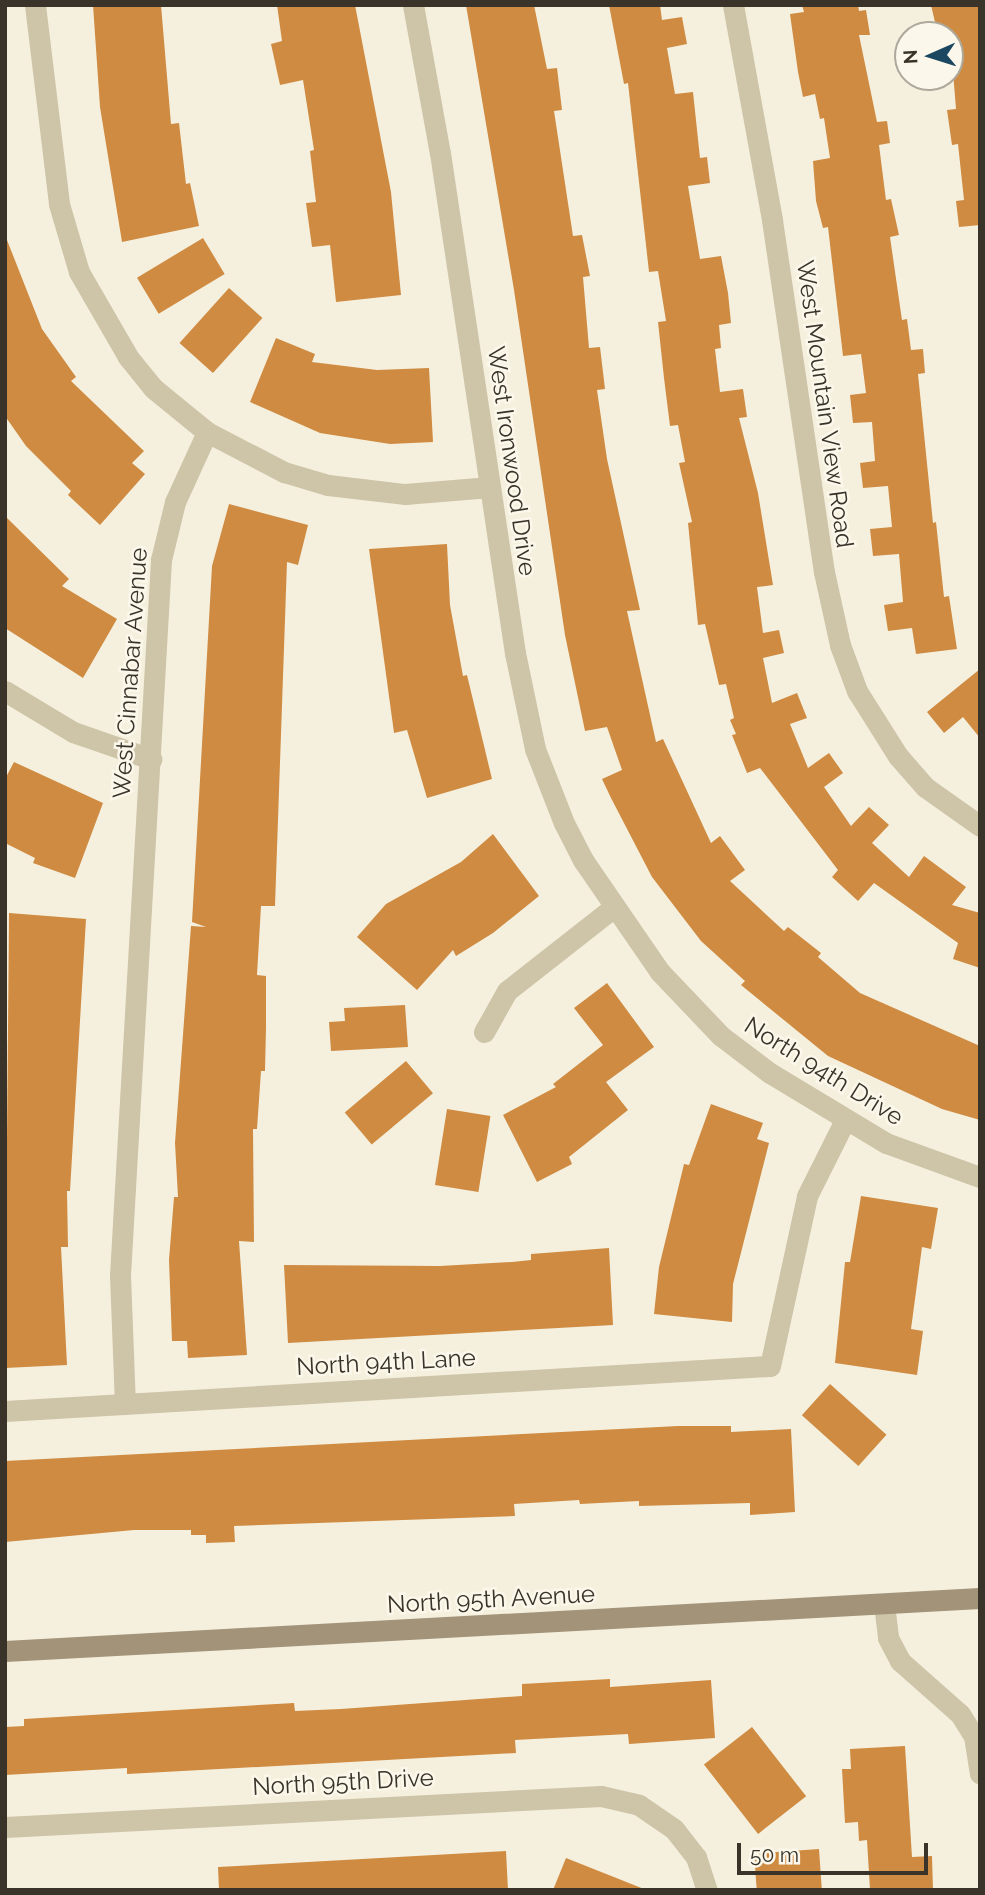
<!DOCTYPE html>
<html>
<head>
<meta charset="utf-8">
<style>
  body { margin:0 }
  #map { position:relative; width:985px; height:1895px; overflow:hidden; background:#f5f0de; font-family:Raleway,sans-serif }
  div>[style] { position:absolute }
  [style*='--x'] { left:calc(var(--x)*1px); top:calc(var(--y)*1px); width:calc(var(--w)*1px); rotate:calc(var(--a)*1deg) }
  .building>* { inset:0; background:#cf8b41; transform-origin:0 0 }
  .street>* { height:21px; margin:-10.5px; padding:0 10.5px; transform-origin:10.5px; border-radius:10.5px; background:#cec4a8 }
  .secondary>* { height:21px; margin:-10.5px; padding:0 10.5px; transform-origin:10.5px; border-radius:10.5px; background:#a29379 }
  span { translate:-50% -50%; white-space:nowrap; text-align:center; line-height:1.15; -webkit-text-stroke:5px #fbf8eb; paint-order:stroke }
  .street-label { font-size:24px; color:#3a3329 }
  .frame { position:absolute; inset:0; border:7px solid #3a3329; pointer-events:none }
  .north { position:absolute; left:894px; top:21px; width:70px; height:70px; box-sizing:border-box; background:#fbf8eb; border:2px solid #aea99d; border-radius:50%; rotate:267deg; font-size:19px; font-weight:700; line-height:28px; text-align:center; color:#3a3329 }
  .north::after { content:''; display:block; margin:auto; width:24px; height:32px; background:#1b4860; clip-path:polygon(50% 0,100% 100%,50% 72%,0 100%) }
  .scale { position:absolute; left:737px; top:1843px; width:191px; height:32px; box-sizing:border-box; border:4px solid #3a3329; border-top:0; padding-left:9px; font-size:21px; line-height:24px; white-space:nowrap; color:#3a3329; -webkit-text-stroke:5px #fbf8eb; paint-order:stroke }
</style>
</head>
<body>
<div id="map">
  <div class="building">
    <i style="clip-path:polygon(93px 5px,161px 5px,171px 124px,179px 123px,186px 184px,190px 183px,199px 226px,122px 242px,100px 107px)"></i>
    <i style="clip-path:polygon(277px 5px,355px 5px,391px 192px,401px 295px,336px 302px,330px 245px,312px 247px,306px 203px,316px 202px,310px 151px,314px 150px,303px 80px,280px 85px,271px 44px,282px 41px)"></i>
    <i style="clip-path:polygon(466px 5px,534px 5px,547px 69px,557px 68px,562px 110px,554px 111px,573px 236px,582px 235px,590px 276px,583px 277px,589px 348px,600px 347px,605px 389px,597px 390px,607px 459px,640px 610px,627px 611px,656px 742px,663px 739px,711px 843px,720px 836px,745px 870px,730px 881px,784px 931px,788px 927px,821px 953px,818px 957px,860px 993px,980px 1046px,980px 1120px,942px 1109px,828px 1056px,741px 985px,745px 981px,701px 941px,652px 877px,611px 798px,602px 779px,622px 770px,607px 727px,585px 731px,565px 635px,514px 290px)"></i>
    <i style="clip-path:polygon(609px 5px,660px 5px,662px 20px,682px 17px,687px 44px,667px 48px,675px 94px,693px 92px,700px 158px,707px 157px,710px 183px,688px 186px,700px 259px,721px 256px,728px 293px,731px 323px,719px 325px,721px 348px,715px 349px,720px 392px,743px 389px,747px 417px,739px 418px,758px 493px,773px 585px,757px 587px,763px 633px,779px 630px,784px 653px,763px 658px,772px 703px,797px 693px,807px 718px,790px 724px,808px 768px,829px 753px,843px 773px,824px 787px,851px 826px,869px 807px,889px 825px,872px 843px,909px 877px,924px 856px,966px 887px,952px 905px,980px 913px,980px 968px,953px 959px,958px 943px,874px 883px,858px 901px,832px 877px,838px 870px,760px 768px,747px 773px,732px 735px,736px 734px,730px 720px,734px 718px,726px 684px,719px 685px,705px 624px,698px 625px,688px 523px,692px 522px,679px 463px,685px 462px,678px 425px,670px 426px,664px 378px,658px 322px,666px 321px,658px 271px,649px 272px,628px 83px,624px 84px)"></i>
    <i style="clip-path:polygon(802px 5px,858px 5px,859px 11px,866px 10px,870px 35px,859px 35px,877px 122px,887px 121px,890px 143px,879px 145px,886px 200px,891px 199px,899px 235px,890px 237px,902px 320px,907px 319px,911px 350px,923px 349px,925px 373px,918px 374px,933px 523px,936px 522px,944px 597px,949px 596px,957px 649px,916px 654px,912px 628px,888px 631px,884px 605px,903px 602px,899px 554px,873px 556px,870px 529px,892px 527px,888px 486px,863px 488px,860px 463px,875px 461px,872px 422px,853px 423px,850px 395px,866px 393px,861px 354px,843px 356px,828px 227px,823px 228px,816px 201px,813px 161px,830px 158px,824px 118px,820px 119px,815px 94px,803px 97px,798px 72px,790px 14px,804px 12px)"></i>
    <i style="clip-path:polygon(931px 5px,980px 5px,980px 225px,959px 227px,956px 201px,964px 200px,958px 144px,952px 145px,947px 110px,956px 109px,950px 35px,938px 35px)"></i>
    <i style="clip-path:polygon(5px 235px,42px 329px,76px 377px,71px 381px,144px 451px,132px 463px,145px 474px,100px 525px,68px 495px,71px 491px,26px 446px,5px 416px)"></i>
    <i style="left:203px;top:238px;width:42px;height:77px;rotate:59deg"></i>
    <i style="left:229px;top:288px;width:45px;height:74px;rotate:42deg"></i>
    <i style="clip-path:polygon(276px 338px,315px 354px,312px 362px,377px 370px,429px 368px,433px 442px,390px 444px,320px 433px,250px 402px)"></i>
    <i style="clip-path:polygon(229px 504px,308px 525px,298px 565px,287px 562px,275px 906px,261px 906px,257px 975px,266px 976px,266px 1028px,265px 1071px,261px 1071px,257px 1129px,253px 1129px,254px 1242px,239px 1241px,247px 1355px,188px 1358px,187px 1341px,172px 1341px,169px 1260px,174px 1197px,178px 1197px,175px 1143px,191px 926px,206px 927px,192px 922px,212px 566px)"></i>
    <i style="clip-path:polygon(5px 516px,69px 579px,62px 586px,117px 619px,83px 678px,5px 628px)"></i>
    <i style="clip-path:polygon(447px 544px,450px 605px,463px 676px,467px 675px,492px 779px,427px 798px,407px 730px,394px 733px,369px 549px)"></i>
    <i style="clip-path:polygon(980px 669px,980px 738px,963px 717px,944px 733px,927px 712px)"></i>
    <i style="clip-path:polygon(14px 762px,103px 803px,75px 878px,33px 863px,35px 858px,5px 843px,5px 779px)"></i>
    <i style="clip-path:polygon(493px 834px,539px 896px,493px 933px,456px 956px,453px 950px,417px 990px,357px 937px,386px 904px,461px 862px)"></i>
    <i style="clip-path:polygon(9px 913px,86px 919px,70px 1191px,67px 1191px,68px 1247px,61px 1247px,67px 1365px,5px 1368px)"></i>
    <i style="clip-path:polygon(607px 983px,654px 1047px,606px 1082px,628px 1110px,569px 1157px,572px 1164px,537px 1182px,503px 1115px,556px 1087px,553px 1084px,603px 1045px,574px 1008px)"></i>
    <i style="clip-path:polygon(405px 1005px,408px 1047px,331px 1051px,329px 1022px,345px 1021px,344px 1008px)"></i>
    <i style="left:406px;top:1061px;width:42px;height:80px;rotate:50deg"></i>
    <i style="clip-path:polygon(711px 1104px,763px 1123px,757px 1139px,769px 1143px,733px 1284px,732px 1322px,654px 1314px,659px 1267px,684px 1164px,689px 1165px)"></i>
    <i style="left:447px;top:1109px;width:44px;height:77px;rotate:9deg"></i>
    <i style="clip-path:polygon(861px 1196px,938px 1208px,931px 1249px,922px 1247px,911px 1329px,923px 1331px,917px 1375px,835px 1363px,845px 1262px,850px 1262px)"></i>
    <i style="clip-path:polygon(609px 1248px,613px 1325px,288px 1343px,284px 1265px,440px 1266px,512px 1262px,531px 1260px,531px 1254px)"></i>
    <i style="left:830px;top:1384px;width:76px;height:42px;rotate:42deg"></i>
    <i style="clip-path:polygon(678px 1426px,731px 1426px,731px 1432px,791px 1429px,795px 1512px,750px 1515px,750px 1503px,639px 1506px,639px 1501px,580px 1504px,579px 1500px,514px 1504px,515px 1516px,234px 1526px,235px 1542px,206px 1543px,206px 1535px,191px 1535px,191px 1530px,134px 1530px,5px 1542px,5px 1461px)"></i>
    <i style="clip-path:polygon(610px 1679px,610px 1687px,711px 1680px,715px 1738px,629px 1744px,628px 1734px,515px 1740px,516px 1753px,127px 1774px,127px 1768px,5px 1775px,5px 1727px,24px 1726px,24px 1719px,294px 1703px,295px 1711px,341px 1709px,522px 1696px,522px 1684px)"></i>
    <i style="left:752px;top:1727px;width:88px;height:61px;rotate:52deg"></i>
    <i style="clip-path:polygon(905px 1746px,912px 1857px,932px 1856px,933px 1890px,870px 1890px,867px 1840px,859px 1841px,858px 1822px,845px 1823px,842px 1769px,851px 1769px,850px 1749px)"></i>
    <i style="left:819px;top:1849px;width:41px;height:65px;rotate:86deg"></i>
    <i style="clip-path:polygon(506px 1851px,508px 1890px,219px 1890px,218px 1867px)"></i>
    <i style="clip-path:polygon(566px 1858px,644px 1889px,644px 1890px,553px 1890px)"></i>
  </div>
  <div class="street">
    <i style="--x:35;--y:5;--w:200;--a:83.1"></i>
    <i style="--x:59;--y:204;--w:71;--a:73.6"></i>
    <i style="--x:79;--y:272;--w:98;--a:60"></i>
    <i style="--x:128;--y:357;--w:40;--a:51"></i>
    <i style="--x:153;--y:388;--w:70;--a:39.2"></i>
    <i style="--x:207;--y:432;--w:77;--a:114.6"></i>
    <i style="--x:175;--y:502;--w:60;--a:103.6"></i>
    <i style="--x:161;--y:560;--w:716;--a:93.28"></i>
    <i style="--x:120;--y:1275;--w:129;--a:87.8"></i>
    <i style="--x:413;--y:5;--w:150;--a:79.7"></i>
    <i style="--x:440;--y:153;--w:506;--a:81.47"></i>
    <i style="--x:515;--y:653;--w:98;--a:78.2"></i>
    <i style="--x:535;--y:749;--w:79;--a:68.6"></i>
    <i style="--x:564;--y:823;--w:42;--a:62.8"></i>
    <i style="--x:583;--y:860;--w:136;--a:55.5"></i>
    <i style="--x:660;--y:972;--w:88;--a:46.4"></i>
    <i style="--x:721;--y:1036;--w:61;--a:37.1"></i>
    <i style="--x:770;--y:1073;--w:135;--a:31.1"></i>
    <i style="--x:886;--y:1143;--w:100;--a:19.9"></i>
    <i style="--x:733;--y:5;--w:219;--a:79.7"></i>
    <i style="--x:772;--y:220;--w:356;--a:81.6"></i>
    <i style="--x:824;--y:572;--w:75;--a:77.6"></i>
    <i style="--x:840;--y:645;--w:49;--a:69.7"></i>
    <i style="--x:857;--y:691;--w:77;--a:57.8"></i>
    <i style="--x:898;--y:756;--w:41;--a:48.9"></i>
    <i style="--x:925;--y:787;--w:67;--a:35.3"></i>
    <i style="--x:207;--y:432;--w:87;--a:27.5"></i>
    <i style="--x:284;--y:472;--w:46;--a:16.5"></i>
    <i style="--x:328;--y:485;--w:78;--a:6.7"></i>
    <i style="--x:405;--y:494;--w:85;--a:-4.7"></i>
    <i style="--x:5;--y:691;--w:79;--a:31.1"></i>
    <i style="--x:73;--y:732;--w:83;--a:19.1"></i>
    <i style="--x:484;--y:1032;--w:47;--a:-60.7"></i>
    <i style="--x:507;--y:991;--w:136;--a:-38.1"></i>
    <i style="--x:5;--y:1411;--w:766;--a:-3.37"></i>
    <i style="--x:770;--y:1366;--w:174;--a:-77.7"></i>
    <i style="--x:807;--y:1196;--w:85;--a:-63.4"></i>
    <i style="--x:884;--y:1604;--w:34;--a:83"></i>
    <i style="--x:888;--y:1638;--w:26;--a:62"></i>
    <i style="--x:900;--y:1661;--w:80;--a:41.5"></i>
    <i style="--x:960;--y:1714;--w:26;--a:58"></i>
    <i style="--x:974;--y:1736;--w:38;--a:81"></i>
    <i style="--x:5;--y:1827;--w:597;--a:-2.98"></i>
    <i style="--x:601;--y:1796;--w:39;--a:13"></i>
    <i style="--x:639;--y:1805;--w:42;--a:34.4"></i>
    <i style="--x:674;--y:1829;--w:36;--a:52"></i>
    <i style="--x:696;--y:1857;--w:35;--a:72"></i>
  </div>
  <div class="secondary">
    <i style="--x:5;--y:1651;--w:976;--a:-3.11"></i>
  </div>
  <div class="street-label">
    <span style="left:825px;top:404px;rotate:82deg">West Mountain View Road</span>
    <span style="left:512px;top:461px;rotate:82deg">West Ironwood Drive</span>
    <span style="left:130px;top:673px;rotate:-86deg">West Cinnabar Avenue</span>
    <span style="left:824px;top:1071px;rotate:32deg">North 94th Drive</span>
    <span style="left:386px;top:1362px;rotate:-3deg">North 94th Lane</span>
    <span style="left:491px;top:1599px;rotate:-3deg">North 95th Avenue</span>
    <span style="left:343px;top:1782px;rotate:-3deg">North 95th Drive</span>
  </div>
  <div class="frame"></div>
  <div class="north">N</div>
  <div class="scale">50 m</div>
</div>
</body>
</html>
